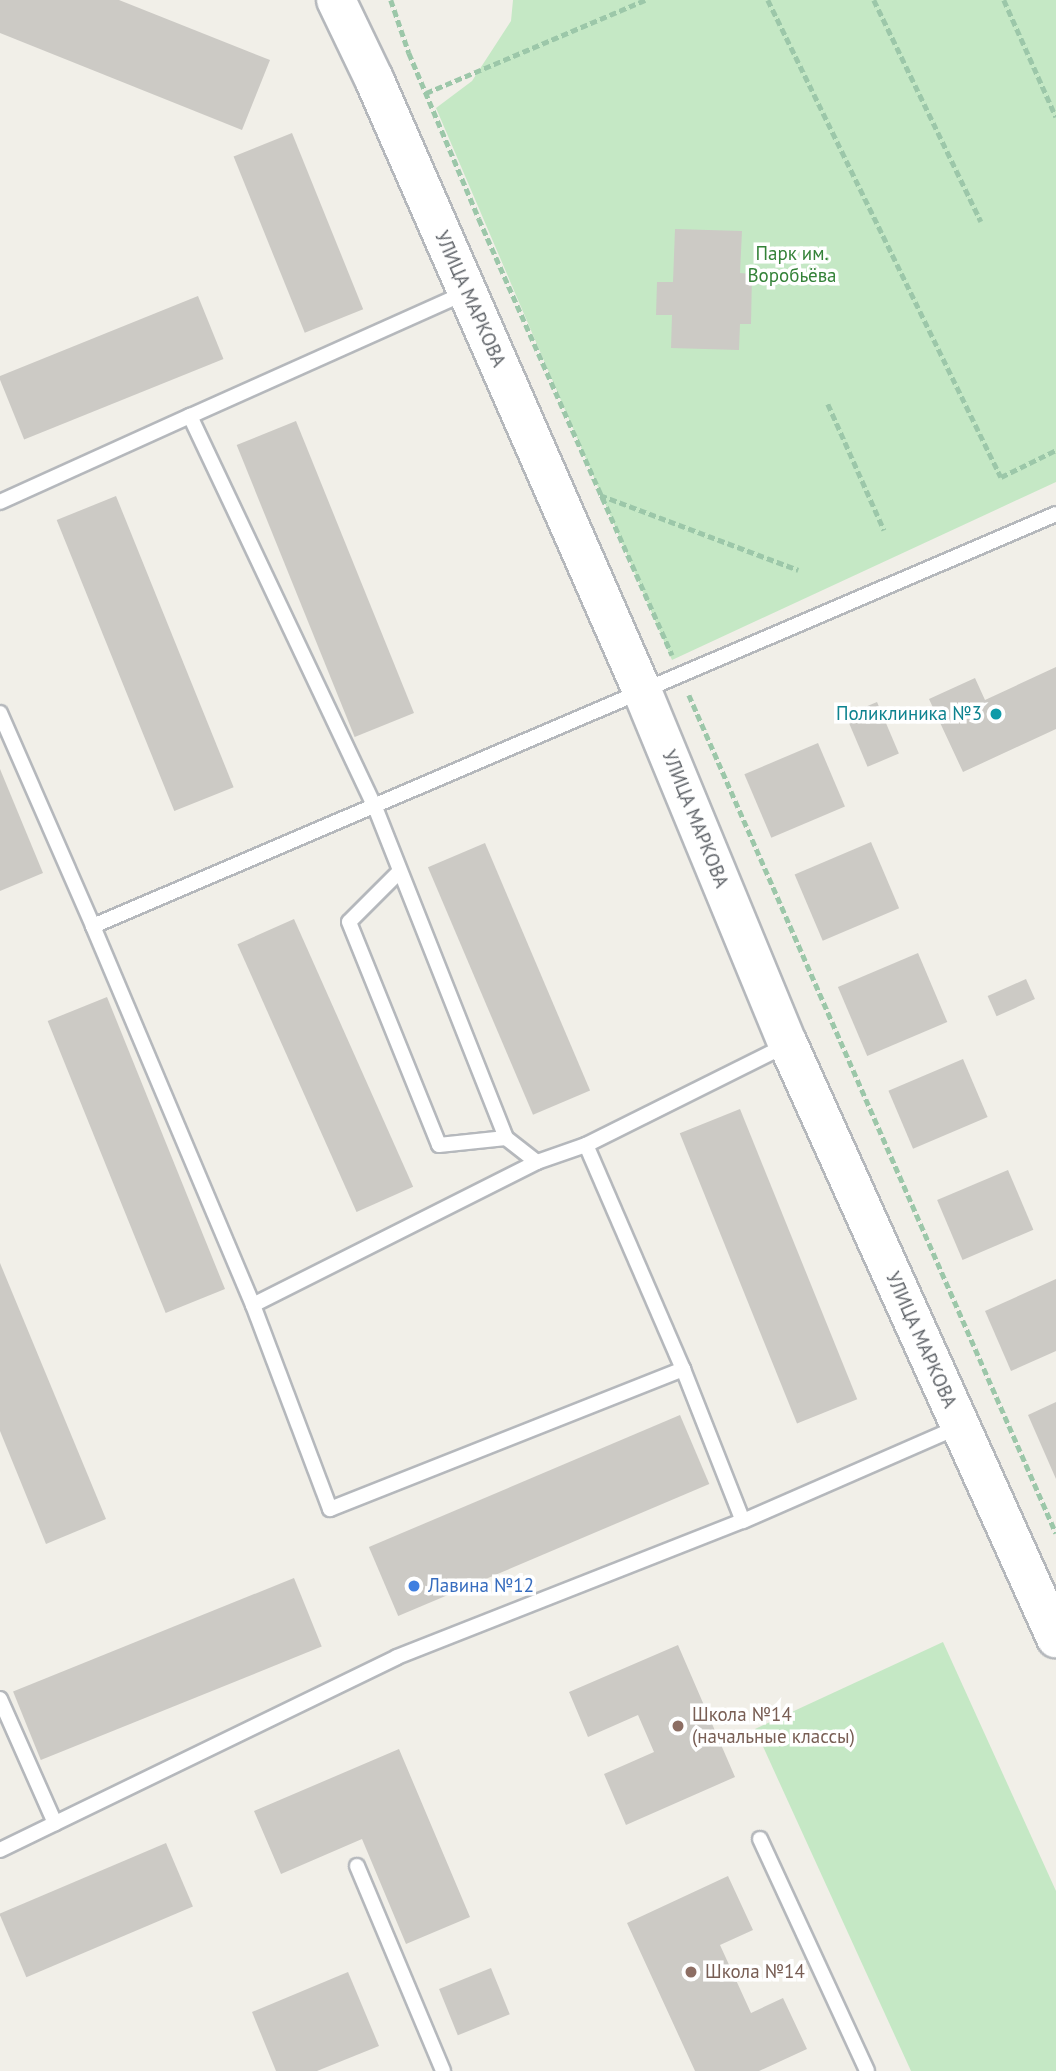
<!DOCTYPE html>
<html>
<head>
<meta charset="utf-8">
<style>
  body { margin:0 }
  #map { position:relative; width:1056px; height:2071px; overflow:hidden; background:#f1efe8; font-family:"PT Sans",sans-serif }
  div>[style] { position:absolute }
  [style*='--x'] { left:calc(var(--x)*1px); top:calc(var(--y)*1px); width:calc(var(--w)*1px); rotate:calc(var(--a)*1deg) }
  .green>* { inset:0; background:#c5e8c5 }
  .building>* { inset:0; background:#cccac5; transform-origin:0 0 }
  .path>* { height:4.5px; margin-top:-2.25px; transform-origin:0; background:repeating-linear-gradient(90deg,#9cc7a9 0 7px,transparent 0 10.5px) }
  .roads { filter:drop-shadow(2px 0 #b5b8bc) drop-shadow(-2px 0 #b5b8bc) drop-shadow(0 2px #b5b8bc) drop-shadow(0 -2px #b5b8bc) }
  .service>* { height:14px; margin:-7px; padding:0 7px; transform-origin:7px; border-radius:7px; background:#fff }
  .secondary>* { height:38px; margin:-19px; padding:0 19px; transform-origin:19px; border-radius:19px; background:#fff }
  .dots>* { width:19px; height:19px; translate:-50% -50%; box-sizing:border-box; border:4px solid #fff; border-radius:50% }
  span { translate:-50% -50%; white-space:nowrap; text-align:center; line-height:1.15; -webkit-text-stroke:7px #fff; paint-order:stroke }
  .park-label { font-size:19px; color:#348238 }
  .street-label { font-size:19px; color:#5f6368 }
  .culture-label { font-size:19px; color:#0d838f }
  .right { translate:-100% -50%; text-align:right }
  .shop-label { font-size:19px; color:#366cbe }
  .left { translate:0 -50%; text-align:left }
  .education-label { font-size:19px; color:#785e54 }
</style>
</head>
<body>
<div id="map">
  <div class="green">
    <i style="clip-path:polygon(513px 0,1056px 0,1056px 482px,672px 660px,436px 108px,472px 81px,511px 21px)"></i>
    <i style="clip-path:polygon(943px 1642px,1056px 1891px,1056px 2071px,911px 2071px,755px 1729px)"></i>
  </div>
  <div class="building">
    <i style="clip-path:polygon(0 0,119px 0,270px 60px,242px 130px,0 33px)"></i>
    <i style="left:292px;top:133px;width:190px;height:63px;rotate:68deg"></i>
    <i style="clip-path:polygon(675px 229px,742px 231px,740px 273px,752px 274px,751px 324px,740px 324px,739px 350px,671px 348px,672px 315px,656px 315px,657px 282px,673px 282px)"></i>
    <i style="left:198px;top:296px;width:68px;height:215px;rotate:68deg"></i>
    <i style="left:296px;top:421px;width:315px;height:64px;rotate:68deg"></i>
    <i style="left:116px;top:496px;width:314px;height:64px;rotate:68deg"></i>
    <i style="clip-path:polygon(1056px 667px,1056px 729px,963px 772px,929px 699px,975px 678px,985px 700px)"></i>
    <i style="left:877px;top:702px;width:56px;height:34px;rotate:67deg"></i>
    <i style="left:818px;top:743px;width:69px;height:80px;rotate:67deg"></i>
    <i style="clip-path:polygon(0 769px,43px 873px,0 891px)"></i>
    <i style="left:871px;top:842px;width:72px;height:83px;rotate:67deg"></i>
    <i style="left:485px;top:843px;width:269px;height:62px;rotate:67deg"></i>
    <i style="left:294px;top:919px;width:293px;height:62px;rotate:66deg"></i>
    <i style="left:918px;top:953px;width:75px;height:87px;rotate:67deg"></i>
    <i style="left:1026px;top:979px;width:22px;height:42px;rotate:66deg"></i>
    <i style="left:107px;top:997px;width:315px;height:64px;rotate:68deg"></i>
    <i style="left:963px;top:1059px;width:63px;height:81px;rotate:67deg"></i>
    <i style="left:740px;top:1109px;width:313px;height:65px;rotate:68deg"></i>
    <i style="left:1008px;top:1170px;width:65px;height:77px;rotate:67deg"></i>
    <i style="clip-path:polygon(0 1263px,106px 1519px,46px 1544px,0 1431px)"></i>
    <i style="clip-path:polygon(1056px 1279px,1056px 1351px,1011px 1371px,985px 1311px)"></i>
    <i style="clip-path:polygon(1056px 1402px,1056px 1479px,1028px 1415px)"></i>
    <i style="left:680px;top:1415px;width:75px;height:338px;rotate:67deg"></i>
    <i style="left:294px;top:1578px;width:74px;height:303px;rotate:68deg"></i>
    <i style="clip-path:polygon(678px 1645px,735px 1777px,626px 1825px,604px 1774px,654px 1752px,638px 1715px,588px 1737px,569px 1692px)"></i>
    <i style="clip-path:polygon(399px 1749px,470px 1917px,406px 1944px,362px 1839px,281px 1874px,254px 1811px)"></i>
    <i style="left:166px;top:1843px;width:69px;height:181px;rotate:67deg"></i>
    <i style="clip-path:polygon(728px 1876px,753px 1930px,720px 1945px,751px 2013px,783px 1998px,807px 2049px,759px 2071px,695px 2071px,627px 1923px)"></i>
    <i style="left:491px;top:1968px;width:50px;height:56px;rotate:68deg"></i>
    <i style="clip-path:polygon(348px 1972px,379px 2046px,317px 2071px,276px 2071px,252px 2012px)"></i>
  </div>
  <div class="path">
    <i style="--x:391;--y:0;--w:56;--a:71.2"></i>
    <i style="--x:409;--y:53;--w:180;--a:67.1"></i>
    <i style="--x:479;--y:219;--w:477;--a:66.1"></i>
    <i style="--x:768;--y:0;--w:531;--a:63.97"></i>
    <i style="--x:1001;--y:477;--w:61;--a:-26.1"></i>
    <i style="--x:874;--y:0;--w:246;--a:64.2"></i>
    <i style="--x:1004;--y:0;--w:128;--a:66"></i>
    <i style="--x:426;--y:93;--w:238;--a:-23"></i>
    <i style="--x:828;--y:404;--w:138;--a:66"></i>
    <i style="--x:600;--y:495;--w:212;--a:20.7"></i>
    <i style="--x:689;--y:695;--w:915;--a:66.35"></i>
  </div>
  <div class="roads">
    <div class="service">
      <i style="--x:465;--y:293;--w:301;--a:155.9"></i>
      <i style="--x:190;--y:416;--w:433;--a:64.7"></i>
      <i style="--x:375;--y:807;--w:356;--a:68.4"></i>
      <i style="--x:506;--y:1138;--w:39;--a:38"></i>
      <i style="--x:537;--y:1162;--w:52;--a:-19.1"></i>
      <i style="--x:0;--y:502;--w:209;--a:-24.4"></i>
      <i style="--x:0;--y:713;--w:232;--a:66.4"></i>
      <i style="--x:398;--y:873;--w:69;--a:135"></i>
      <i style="--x:349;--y:922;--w:240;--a:68"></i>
      <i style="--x:439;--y:1145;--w:67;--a:-6"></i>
      <i style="--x:537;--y:1162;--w:318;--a:153.3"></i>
      <i style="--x:253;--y:1305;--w:218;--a:69.3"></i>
      <i style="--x:330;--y:1509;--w:380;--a:-21.6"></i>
      <i style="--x:683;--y:1369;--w:163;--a:68.5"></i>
      <i style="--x:253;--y:1305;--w:411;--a:-112.9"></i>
      <i style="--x:93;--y:926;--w:1047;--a:-23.16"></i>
      <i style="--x:683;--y:1369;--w:244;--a:-113.4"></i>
      <i style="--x:586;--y:1145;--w:225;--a:-26.5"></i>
      <i style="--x:0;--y:1699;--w:136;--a:66.1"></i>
      <i style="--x:760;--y:1839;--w:255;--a:65.2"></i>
      <i style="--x:0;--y:1850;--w:441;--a:-25.9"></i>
      <i style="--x:397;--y:1657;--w:372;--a:-21.5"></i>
      <i style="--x:743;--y:1521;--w:235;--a:-23.6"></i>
      <i style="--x:357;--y:1866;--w:222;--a:67.2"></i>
    </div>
    <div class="secondary">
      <i style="--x:336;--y:0;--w:88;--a:64.3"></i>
      <i style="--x:374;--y:79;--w:670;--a:66.34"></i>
      <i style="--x:643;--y:693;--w:380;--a:67.6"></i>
      <i style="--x:788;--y:1044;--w:652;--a:65.72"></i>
    </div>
  </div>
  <div class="dots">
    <i style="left:996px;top:714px;background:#0f9aa8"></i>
    <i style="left:414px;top:1586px;background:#3f7fe0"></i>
    <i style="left:678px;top:1726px;background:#8d6e63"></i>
    <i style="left:691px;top:1972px;background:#8d6e63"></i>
  </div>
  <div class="park-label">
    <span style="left:792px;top:265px">Парк им.<br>Воробьёва</span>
  </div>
  <div class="street-label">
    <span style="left:470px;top:299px;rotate:66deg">УЛИЦА МАРКОВА</span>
    <span style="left:695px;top:819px;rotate:68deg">УЛИЦА МАРКОВА</span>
    <span style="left:921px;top:1340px;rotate:66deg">УЛИЦА МАРКОВА</span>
  </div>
  <div class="culture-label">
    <span class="right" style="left:982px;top:714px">Поликлиника №3</span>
  </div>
  <div class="shop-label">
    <span class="left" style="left:428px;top:1586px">Лавина №12</span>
  </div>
  <div class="education-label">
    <span class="left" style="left:692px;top:1726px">Школа №14<br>(начальные классы)</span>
    <span class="left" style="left:705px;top:1972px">Школа №14</span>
  </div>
</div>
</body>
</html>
